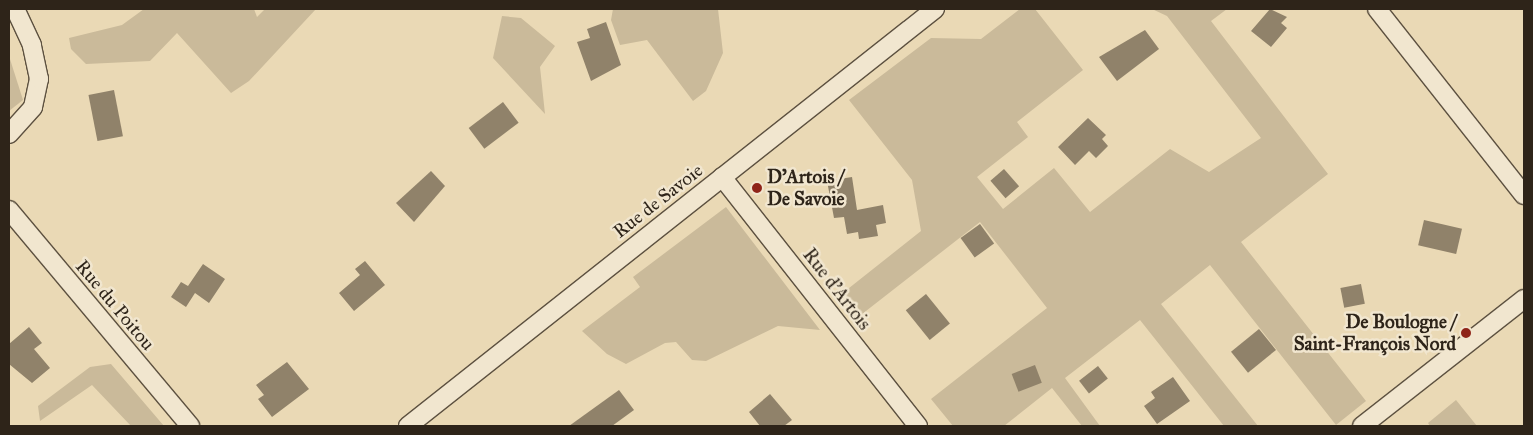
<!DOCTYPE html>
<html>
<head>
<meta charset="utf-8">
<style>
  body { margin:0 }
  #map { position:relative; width:1533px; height:435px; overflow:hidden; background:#ead9b5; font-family:"IM FELL Great Primer",serif }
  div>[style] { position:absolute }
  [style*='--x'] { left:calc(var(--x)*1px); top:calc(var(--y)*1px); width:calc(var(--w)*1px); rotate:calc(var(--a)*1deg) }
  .green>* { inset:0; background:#caba9a }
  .building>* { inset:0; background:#90826a; transform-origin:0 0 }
  .roads { filter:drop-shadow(1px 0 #5d5140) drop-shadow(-1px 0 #5d5140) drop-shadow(0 1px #5d5140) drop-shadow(0 -1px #5d5140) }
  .minor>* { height:18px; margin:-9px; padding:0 9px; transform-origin:9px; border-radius:9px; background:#f1e6cf }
  .dots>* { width:14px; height:14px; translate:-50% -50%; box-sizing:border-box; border:2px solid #f1e6cf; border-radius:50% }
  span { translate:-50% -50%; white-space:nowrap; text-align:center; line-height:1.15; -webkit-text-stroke:5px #f1e6cf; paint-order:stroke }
  .poi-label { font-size:19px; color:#2e2419; font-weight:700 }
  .left { translate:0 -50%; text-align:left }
  .right { translate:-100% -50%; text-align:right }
  .street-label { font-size:19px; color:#2e2419 }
  .frame { position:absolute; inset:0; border:10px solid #2e2419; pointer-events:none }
</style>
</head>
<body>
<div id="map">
  <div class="green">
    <i style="clip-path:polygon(144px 9px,254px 9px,257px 17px,265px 9px,316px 9px,249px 81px,231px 93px,177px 33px,150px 61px,86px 64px,71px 49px,69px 38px,122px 25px)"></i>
    <i style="clip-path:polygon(613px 9px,718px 9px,723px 53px,706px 91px,693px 101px,647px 40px,620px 45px,611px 20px)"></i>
    <i style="clip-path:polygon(1020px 9px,1035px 9px,1083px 70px,1017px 122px,1028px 137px,977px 177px,1003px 209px,1054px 168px,1090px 212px,1170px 149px,1209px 172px,1261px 138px,1167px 16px,1152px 9px,1227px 9px,1211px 21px,1328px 174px,1241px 242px,1366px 401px,1336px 425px,1210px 265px,1161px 304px,1258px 426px,1224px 426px,1140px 320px,1065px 378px,1100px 426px,1082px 426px,1052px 388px,1004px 426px,953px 426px,931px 399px,1047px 308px,980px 222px,857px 318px,839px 296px,921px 231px,912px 180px,849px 100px,931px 38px,981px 39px)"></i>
    <i style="clip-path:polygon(502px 16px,521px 18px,555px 46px,540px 67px,545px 114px,493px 58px)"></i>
    <i style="clip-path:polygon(9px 56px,23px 100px,9px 111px)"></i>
    <i style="clip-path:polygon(726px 207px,820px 330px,778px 326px,706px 361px,692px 360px,676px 342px,665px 343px,626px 364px,607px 354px,582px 331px,640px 287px,633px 277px)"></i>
    <i style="clip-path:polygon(111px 364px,164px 426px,131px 426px,92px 385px,40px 421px,38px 406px,90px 367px)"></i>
    <i style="clip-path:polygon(1456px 400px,1477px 426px,1430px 426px,1428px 423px)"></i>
  </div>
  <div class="building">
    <i style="clip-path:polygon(1270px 9px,1287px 17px,1281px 23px,1287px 28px,1271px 47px,1251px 31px)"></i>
    <i style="clip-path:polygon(606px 22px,621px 65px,591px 81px,577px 42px,590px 38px,587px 29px)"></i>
    <i style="clip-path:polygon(1145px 30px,1159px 49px,1117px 81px,1099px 57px)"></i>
    <i style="left:114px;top:90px;width:47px;height:26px;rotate:79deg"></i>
    <i style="left:503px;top:102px;width:26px;height:43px;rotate:53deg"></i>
    <i style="clip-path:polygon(1088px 118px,1106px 135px,1102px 139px,1108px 146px,1096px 158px,1089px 151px,1075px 165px,1058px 147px)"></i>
    <i style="left:1004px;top:169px;width:23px;height:18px;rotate:49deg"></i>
    <i style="clip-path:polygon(431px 171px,445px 186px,414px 222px,396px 203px)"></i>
    <i style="clip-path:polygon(852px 177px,857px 210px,883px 205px,886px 223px,876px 225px,878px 236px,859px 239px,858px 232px,847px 234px,844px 217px,834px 218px,827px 181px)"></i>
    <i style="left:1424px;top:220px;width:39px;height:26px;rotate:13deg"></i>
    <i style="left:980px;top:224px;width:24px;height:24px;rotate:54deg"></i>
    <i style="clip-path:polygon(365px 261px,385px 285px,354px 311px,339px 293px,360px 275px,355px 269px)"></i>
    <i style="clip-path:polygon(203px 264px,225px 279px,209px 303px,195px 293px,186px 307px,171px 297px,181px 282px,188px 286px)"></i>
    <i style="left:1361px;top:284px;width:20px;height:21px;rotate:79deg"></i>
    <i style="left:926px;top:294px;width:38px;height:26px;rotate:51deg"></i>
    <i style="clip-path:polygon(29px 327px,42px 343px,34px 349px,50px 368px,32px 383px,9px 364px,9px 344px)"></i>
    <i style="left:1259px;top:329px;width:27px;height:36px;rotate:51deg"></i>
    <i style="clip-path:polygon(287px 362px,309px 389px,272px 417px,258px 399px,264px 395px,256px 385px)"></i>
    <i style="left:1035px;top:365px;width:19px;height:25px;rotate:69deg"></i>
    <i style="left:1098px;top:366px;width:16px;height:24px;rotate:52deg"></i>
    <i style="clip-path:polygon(1173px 377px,1190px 401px,1157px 424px,1144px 406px,1155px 398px,1151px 392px)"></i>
    <i style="clip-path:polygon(619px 390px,634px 410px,612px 426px,569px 426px)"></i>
    <i style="clip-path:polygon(770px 394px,792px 420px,784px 426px,760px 426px,749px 412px)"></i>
  </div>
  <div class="roads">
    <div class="minor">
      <i style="--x:1377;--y:9;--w:237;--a:51.7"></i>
      <i style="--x:9;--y:134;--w:36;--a:-48"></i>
      <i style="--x:33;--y:107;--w:29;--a:-78"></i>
      <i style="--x:39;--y:79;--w:35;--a:-102"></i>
      <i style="--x:32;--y:45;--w:40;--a:-115"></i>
      <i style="--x:722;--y:177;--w:317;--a:51.8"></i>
      <i style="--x:9;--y:210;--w:282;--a:50"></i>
      <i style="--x:408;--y:426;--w:672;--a:-38.35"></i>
      <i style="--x:1362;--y:426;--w:206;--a:-38.1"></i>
    </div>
  </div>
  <div class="dots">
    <i style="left:757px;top:188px;background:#8f2418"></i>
    <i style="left:1466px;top:333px;background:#8f2418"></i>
  </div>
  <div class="poi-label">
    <span class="left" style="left:767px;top:188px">D'Artois /<br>De Savoie</span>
    <span class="right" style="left:1456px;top:333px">De Boulogne /<br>Saint-François Nord</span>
  </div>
  <div class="street-label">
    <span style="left:658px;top:201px;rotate:-38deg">Rue de Savoie</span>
    <span style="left:837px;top:289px;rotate:52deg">Rue d'Artois</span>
    <span style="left:115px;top:305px;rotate:50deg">Rue du Poitou</span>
  </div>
  <div class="frame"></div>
</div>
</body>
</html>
